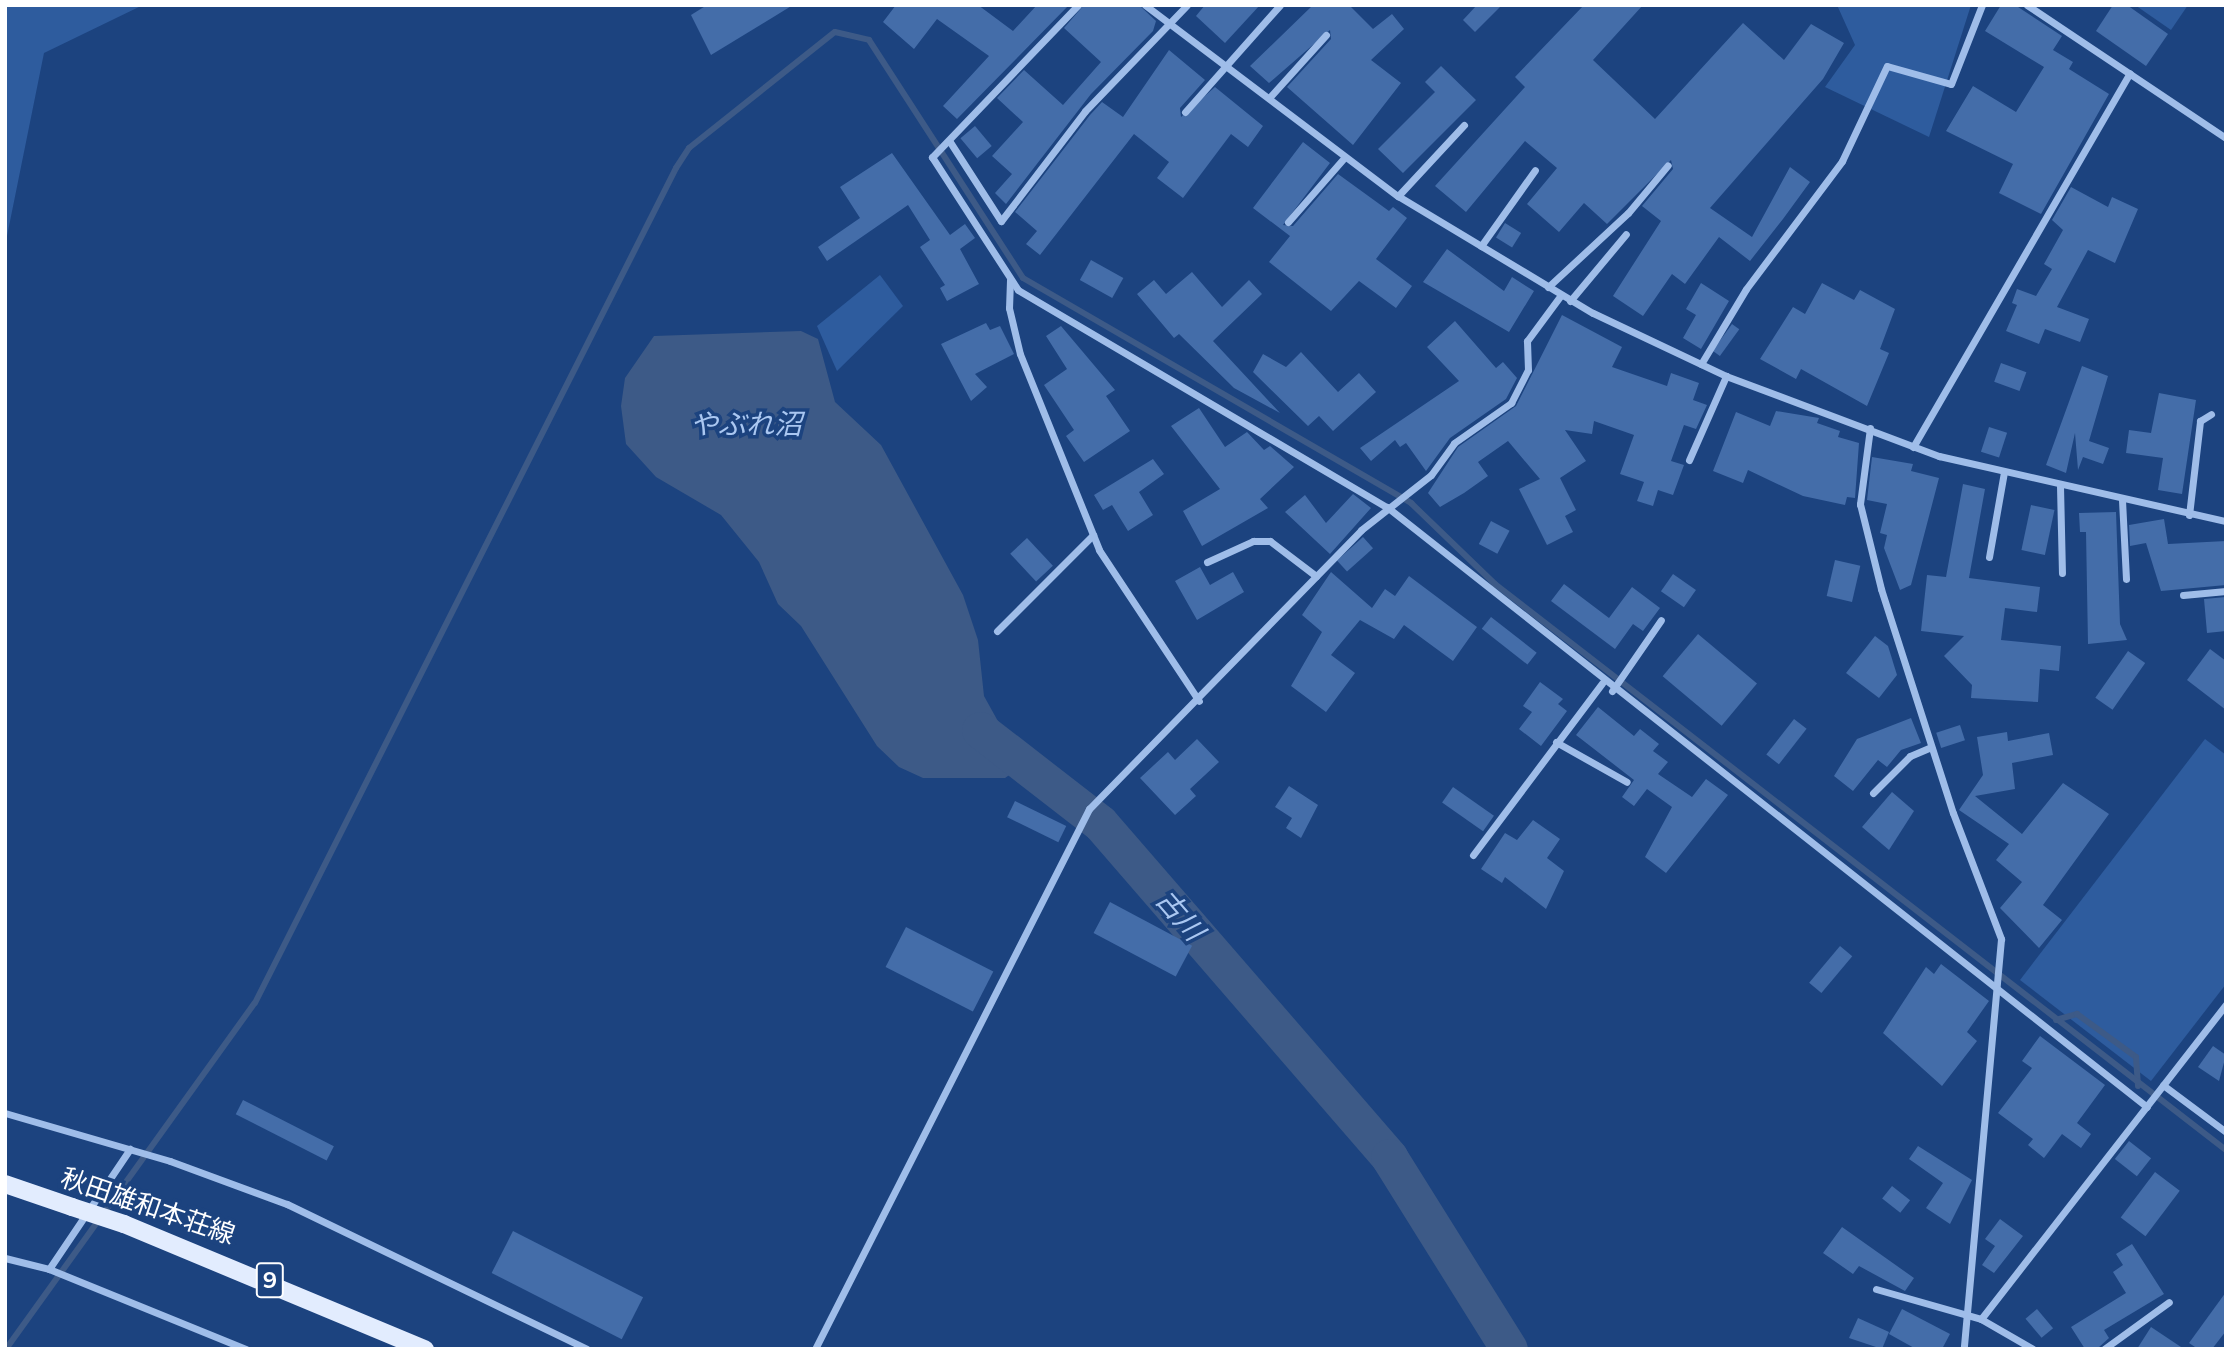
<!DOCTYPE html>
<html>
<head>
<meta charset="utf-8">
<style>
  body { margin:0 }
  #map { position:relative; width:2231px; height:1354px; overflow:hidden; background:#1c437f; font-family:Mulish,"Noto Sans JP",sans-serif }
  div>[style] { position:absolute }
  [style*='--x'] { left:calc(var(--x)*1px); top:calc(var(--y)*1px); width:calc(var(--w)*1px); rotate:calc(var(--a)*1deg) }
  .green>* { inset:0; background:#2e5c9e }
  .water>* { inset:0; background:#3d5a87 }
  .stream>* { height:6px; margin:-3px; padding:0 3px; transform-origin:3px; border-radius:3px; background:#3d5a87 }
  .river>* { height:37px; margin:-18.5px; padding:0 18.5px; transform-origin:18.5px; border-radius:18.5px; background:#3d5a87 }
  .building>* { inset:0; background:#446da9; transform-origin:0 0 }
  .minor>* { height:7px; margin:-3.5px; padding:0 3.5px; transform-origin:3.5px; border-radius:3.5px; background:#9fbde9 }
  .primary>* { height:18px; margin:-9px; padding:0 9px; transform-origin:9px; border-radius:9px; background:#e2ecfe }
  .primary-bridge>* { height:18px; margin:-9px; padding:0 9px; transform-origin:9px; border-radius:9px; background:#e2ecfe }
  span { translate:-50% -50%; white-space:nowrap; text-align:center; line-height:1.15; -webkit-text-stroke:7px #1c437f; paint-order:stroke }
  .shield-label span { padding:2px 5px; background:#1c437f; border:2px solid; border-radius:5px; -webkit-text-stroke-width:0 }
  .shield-label { font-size:24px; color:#fff; font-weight:700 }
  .street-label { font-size:26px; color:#fff }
  .water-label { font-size:28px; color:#aac7f1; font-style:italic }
  .frame { position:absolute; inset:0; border:7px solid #fff; pointer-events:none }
</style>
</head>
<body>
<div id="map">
  <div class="green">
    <i style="clip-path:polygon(5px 5px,143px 5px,44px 53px,5px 246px)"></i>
    <i style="clip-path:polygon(1837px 5px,1971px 5px,1929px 137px,1825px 87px,1855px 45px)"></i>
    <i style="clip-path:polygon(2135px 5px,2188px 5px,2171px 30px)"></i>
    <i style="clip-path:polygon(880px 275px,903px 306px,837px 371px,817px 326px)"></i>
    <i style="clip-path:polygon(2205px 739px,2226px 755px,2226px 984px,2151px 1081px,2020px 980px)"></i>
  </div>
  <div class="water">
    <i style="clip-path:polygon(801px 331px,818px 339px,835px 402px,881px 445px,963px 595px,978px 640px,984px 696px,1015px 752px,1018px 769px,1005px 778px,923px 778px,899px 767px,877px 746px,801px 626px,778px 604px,759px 562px,721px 515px,656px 477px,626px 444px,621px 406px,625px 378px,654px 336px)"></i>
  </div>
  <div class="stream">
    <i style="--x:2056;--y:1020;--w:22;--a:-16"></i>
    <i style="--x:2077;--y:1014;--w:73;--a:36.1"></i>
    <i style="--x:2136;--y:1057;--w:29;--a:86"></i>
    <i style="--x:6;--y:1349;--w:426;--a:-54.3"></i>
    <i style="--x:255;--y:1003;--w:935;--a:-63.24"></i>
    <i style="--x:676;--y:168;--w:24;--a:-57"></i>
    <i style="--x:689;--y:148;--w:186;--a:-38.5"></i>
    <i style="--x:835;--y:32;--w:35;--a:13"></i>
    <i style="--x:869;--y:40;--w:283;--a:57.1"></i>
    <i style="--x:1023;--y:278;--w:449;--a:30.1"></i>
    <i style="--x:1411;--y:503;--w:117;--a:44"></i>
    <i style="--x:1495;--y:584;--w:925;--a:37.75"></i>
  </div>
  <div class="river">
    <i style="--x:980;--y:730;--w:152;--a:37.8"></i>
    <i style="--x:1100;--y:823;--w:442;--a:49.1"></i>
    <i style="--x:1389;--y:1157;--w:226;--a:58"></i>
  </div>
  <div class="building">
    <i style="clip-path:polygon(707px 5px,793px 5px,711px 55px,691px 15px)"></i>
    <i style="clip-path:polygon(896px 5px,978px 5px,1013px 31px,1037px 5px,1069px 5px,957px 119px,943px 106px,989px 56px,937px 19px,914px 49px,883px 22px)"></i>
    <i style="clip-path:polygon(1084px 5px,1139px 5px,1156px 21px,1153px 31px,1091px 94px,1006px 204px,995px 193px,1012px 174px,992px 156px,1023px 122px,997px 98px,1024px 70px,1063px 105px,1101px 62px,1064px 28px)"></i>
    <i style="clip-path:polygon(1205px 5px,1260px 5px,1225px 43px,1196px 16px)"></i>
    <i style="clip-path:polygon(1313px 5px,1349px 5px,1373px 29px,1392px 14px,1404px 29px,1371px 60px,1401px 83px,1353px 145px,1287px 87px,1331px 39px,1330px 30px,1269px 83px,1250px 66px)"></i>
    <i style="clip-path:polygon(1477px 5px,1502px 5px,1475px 32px,1463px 20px)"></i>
    <i style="clip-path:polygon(1584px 5px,1643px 5px,1593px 60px,1655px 119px,1743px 23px,1784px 60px,1811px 24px,1844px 43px,1823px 79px,1710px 208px,1752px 237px,1790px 167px,1810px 182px,1783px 219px,1750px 261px,1719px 237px,1685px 284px,1672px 274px,1643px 316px,1613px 296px,1661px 221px,1642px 206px,1673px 169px,1671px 160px,1607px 224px,1584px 203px,1559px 232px,1527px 204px,1557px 168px,1525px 141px,1466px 212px,1435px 186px,1525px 87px,1515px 77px)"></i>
    <i style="clip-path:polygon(2001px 5px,2015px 5px,2062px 36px,2053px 50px,2073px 62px,2069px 69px,2109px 94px,2041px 214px,1999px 193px,2013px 164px,1946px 131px,1973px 86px,2016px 112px,2044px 67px,1985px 31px)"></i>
    <i style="clip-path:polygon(2113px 5px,2127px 5px,2168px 34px,2146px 66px,2096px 31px)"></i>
    <i style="clip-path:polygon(1169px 50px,1205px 80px,1180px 108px,1181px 117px,1215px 87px,1263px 126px,1248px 147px,1231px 134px,1183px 198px,1157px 178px,1169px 162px,1134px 134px,1040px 255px,1026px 244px,1037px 231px,1015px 212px,1090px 115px,1102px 102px,1123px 117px)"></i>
    <i style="clip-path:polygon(1441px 66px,1476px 100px,1403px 173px,1378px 149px,1435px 92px,1425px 82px)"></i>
    <i style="left:975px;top:126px;width:26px;height:19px;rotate:50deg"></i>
    <i style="clip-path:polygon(1303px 142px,1330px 163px,1283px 225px,1293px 226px,1338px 174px,1389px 211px,1393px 207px,1407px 218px,1376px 259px,1412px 286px,1396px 308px,1359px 281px,1331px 311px,1269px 262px,1290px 236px,1253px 208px)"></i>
    <i style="clip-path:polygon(892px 153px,950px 235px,965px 224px,975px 238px,960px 249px,979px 284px,947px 301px,940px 288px,945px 285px,920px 247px,930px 240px,908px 205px,827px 261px,818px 247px,860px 218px,840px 187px)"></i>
    <i style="clip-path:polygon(2071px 187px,2108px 207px,2112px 197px,2138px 209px,2115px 263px,2088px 250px,2057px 307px,2089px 319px,2080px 342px,2045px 329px,2039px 344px,2006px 331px,2017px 305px,2012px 303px,2017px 289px,2036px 296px,2052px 269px,2044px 264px,2063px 230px,2052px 220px)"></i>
    <i style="left:1505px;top:223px;width:19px;height:17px;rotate:32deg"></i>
    <i style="clip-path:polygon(1447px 249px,1504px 291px,1512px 277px,1534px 291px,1509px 332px,1423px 282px)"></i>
    <i style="left:1091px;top:260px;width:37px;height:23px;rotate:29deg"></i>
    <i style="clip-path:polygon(1192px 272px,1222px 307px,1249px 280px,1262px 294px,1213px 341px,1280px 413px,1234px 388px,1179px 334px,1174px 338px,1137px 294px,1154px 280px,1166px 294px)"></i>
    <i style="clip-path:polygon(1701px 283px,1729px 301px,1701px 349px,1683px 338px,1696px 315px,1686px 309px)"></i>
    <i style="clip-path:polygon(1822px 283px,1854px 300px,1860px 290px,1895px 309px,1880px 349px,1889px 353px,1867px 406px,1801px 369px,1796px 379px,1760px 359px,1793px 307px,1805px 314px)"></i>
    <i style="clip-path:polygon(1562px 315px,1622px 347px,1612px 367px,1667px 386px,1671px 373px,1699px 383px,1693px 400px,1707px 405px,1696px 429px,1684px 425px,1671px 461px,1684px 465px,1673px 495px,1658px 490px,1653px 506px,1637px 501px,1644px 482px,1620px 474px,1634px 435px,1594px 421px,1592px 434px,1565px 430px,1586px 461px,1560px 478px,1576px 510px,1565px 516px,1573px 532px,1547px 545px,1519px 489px,1540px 479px,1508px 441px,1478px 462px,1488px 476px,1464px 493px,1440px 507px,1428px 493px,1458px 447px,1516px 406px)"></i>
    <i style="clip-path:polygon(1455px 321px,1496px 368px,1503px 362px,1517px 378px,1506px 399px,1450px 438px,1426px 471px,1406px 443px,1400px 447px,1395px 440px,1371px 461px,1360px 448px,1459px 381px,1427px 347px)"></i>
    <i style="clip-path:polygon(986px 323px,990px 330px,1000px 326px,1014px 354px,975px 374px,987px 387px,971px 401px,941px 344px)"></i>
    <i style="left:1732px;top:324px;width:9px;height:33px;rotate:36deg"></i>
    <i style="clip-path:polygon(1061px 326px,1115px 390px,1106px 396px,1130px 431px,1084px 462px,1066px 436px,1074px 430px,1044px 385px,1067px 369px,1046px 336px)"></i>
    <i style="clip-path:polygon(1301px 352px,1338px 392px,1359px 373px,1376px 392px,1333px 431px,1319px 416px,1308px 426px,1253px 372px,1263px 354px,1286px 367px)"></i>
    <i style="left:2001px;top:363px;width:27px;height:20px;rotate:20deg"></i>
    <i style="clip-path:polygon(2082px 366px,2108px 376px,2089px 441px,2109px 448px,2103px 464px,2083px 457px,2078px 470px,2075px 433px,2066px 473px,2046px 465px)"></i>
    <i style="clip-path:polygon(2159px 393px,2196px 400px,2182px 494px,2158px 490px,2163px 458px,2126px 453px,2129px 430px,2151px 433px)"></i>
    <i style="clip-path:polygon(1199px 408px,1225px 447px,1247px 432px,1264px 450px,1270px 446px,1294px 467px,1260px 499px,1268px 508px,1202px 546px,1183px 511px,1220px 489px,1171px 426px)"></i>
    <i style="clip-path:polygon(1776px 411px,1819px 418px,1817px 423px,1840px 431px,1838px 437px,1859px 443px,1855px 498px,1847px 497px,1845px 505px,1803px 496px,1748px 470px,1743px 483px,1713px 471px,1736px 412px,1770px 426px)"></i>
    <i style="left:1989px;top:427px;width:19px;height:26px;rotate:18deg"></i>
    <i style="clip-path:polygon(1872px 457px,1913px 464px,1911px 471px,1939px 478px,1911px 585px,1900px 590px,1884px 548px,1887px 535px,1880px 533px,1887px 504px,1867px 500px)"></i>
    <i style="clip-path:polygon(1153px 459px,1164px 474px,1139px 492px,1153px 515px,1128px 531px,1112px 505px,1103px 510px,1094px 495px)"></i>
    <i style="clip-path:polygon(1963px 484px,1985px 489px,1969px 578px,2040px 587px,2037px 612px,2005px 608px,2001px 640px,2061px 646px,2059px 671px,2040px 669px,2038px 702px,1971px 698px,1972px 685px,1944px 656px,1964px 636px,1921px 631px,1927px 575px,1946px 577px)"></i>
    <i style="clip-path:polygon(1353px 494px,1371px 508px,1330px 554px,1285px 512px,1305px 495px,1326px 523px)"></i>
    <i style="left:2031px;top:505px;width:24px;height:46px;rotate:12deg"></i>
    <i style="clip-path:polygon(2116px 512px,2120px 624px,2127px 640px,2088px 644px,2086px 532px,2080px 532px,2079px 513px)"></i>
    <i style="clip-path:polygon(2164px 519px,2168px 544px,2226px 541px,2226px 585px,2161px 591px,2146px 543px,2130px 546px,2129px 525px)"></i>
    <i style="left:1491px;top:521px;width:21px;height:26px;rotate:28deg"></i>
    <i style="left:1363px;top:537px;width:15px;height:35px;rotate:48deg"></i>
    <i style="left:1027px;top:538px;width:38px;height:23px;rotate:47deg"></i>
    <i style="left:1835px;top:560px;width:26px;height:37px;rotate:13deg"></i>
    <i style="clip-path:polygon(1200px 567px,1210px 585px,1233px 572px,1244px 592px,1197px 620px,1175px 581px)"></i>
    <i style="clip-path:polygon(1331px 572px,1372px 608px,1385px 589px,1395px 596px,1409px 576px,1477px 627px,1453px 661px,1404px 625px,1394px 639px,1360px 620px,1331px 655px,1355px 673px,1326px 712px,1291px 686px,1322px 632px,1302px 615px)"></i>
    <i style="left:1673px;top:574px;width:28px;height:21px;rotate:35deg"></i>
    <i style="clip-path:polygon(1564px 584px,1609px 618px,1632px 587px,1660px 608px,1643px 631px,1633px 624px,1615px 649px,1551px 601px)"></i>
    <i style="clip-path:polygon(2226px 597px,2226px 631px,2207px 633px,2204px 599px)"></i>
    <i style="left:1491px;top:617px;width:58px;height:15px;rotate:38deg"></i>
    <i style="left:1698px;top:634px;width:77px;height:55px;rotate:40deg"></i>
    <i style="clip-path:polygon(1875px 636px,1888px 646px,1897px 675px,1879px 698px,1846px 673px)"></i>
    <i style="clip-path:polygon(2210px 649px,2226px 661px,2226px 710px,2187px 680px)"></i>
    <i style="left:2128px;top:651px;width:21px;height:57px;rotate:35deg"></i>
    <i style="clip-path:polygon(1540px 682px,1563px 699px,1558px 704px,1567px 711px,1541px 746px,1519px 729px,1532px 712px,1523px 706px)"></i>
    <i style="clip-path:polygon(1598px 707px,1634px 736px,1640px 729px,1659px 744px,1653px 751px,1668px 762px,1658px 774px,1692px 797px,1706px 779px,1728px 795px,1666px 873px,1645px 857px,1672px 807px,1647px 789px,1634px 806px,1622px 797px,1634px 780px,1576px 735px)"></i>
    <i style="clip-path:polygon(1911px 718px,1921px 743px,1901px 750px,1887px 767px,1878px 760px,1853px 791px,1834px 776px,1857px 739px)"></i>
    <i style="left:1794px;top:719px;width:16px;height:45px;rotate:38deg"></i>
    <i style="left:1960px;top:725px;width:16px;height:25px;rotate:72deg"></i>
    <i style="clip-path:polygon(2007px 732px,2008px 741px,2049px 733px,2053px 755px,2012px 763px,2015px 789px,1975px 796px,2022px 834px,2063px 783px,2109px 814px,2043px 905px,2062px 920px,2039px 948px,2000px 908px,2022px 882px,1996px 860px,2009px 844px,1959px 810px,1983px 775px,1977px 737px)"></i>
    <i style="clip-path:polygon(1197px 739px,1219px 762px,1190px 789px,1196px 796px,1175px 815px,1140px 778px,1168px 752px,1175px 760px)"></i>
    <i style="clip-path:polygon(1289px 786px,1318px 805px,1301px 838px,1286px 828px,1292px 818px,1275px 807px)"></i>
    <i style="left:1453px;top:787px;width:50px;height:19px;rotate:35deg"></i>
    <i style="clip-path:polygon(1892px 792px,1914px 811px,1889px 850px,1862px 827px)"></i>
    <i style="left:1015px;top:801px;width:57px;height:18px;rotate:26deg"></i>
    <i style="clip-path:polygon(1533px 820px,1560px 839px,1547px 858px,1564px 871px,1546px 909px,1505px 877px,1502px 883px,1481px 869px,1505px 833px,1517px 840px)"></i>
    <i style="left:1110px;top:902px;width:93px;height:35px;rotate:28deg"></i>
    <i style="left:906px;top:927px;width:98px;height:45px;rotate:27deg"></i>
    <i style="left:1840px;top:946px;width:16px;height:48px;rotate:40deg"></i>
    <i style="clip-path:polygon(1941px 964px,1989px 1001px,1967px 1032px,1977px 1041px,1942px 1086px,1883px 1033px,1926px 967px,1934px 974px)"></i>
    <i style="clip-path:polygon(2040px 1036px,2105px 1085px,2077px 1123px,2091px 1134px,2081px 1148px,2062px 1134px,2044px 1158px,2028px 1145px,2033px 1139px,1998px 1113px,2032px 1068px,2022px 1061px)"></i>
    <i style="clip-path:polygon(2213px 1046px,2226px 1055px,2219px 1081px,2198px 1067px)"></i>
    <i style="left:243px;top:1100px;width:102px;height:16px;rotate:27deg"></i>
    <i style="left:2129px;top:1141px;width:28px;height:23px;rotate:38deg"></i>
    <i style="clip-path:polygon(1918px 1146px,1972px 1180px,1950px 1224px,1926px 1208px,1943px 1183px,1909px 1159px)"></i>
    <i style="left:2155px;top:1172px;width:31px;height:57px;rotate:37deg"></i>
    <i style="left:1892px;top:1186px;width:23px;height:16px;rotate:38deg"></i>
    <i style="clip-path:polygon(2000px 1219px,2023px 1236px,1994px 1273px,1982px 1265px,1995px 1246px,1985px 1239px)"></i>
    <i style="clip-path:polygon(1842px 1227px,1914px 1278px,1905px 1291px,1859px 1266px,1853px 1274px,1823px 1253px)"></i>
    <i style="left:513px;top:1231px;width:146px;height:47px;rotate:27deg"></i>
    <i style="clip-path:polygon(2132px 1244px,2164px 1294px,2104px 1330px,2109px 1338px,2098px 1348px,2085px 1349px,2071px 1327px,2126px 1293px,2113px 1272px,2123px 1265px,2116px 1254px)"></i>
    <i style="clip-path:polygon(2226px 1292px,2226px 1331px,2212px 1349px,2198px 1349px,2189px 1343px)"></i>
    <i style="clip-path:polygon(1902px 1309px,1950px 1334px,1942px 1349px,1916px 1349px,1889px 1334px)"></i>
    <i style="left:2037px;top:1309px;width:25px;height:15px;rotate:50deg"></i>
    <i style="clip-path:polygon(1858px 1318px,1889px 1332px,1882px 1349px,1849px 1338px)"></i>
    <i style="clip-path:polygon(2151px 1327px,2184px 1349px,2137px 1349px)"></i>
  </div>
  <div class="minor">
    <i style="--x:1078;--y:5;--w:211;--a:133.8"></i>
    <i style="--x:932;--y:157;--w:158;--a:57.1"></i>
    <i style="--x:1018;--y:290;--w:428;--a:30.5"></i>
    <i style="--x:1387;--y:507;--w:968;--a:38.29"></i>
    <i style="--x:1145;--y:5;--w:317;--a:37.1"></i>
    <i style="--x:1398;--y:196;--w:227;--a:31"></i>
    <i style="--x:1593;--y:313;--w:147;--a:25.3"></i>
    <i style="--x:1726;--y:376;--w:228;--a:20.6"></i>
    <i style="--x:1939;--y:456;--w:294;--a:12.8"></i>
    <i style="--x:2027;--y:5;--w:239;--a:33.8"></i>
    <i style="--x:1269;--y:98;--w:85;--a:-47.9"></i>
    <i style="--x:1185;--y:112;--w:143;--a:-48.4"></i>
    <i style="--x:950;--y:142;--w:94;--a:57.2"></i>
    <i style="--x:1001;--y:221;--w:138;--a:-52.6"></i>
    <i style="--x:1085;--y:111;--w:147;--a:-46.1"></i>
    <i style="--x:1398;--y:196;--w:97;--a:-47.1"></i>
    <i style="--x:1288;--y:222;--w:85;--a:-48.8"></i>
    <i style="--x:1481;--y:246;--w:93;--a:-54.6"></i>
    <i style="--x:1010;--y:280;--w:28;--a:92"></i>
    <i style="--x:1009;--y:308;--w:47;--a:76.6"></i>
    <i style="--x:1020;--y:354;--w:211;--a:68"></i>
    <i style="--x:1099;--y:550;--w:181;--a:56.5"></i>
    <i style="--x:1548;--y:287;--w:109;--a:-42.8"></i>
    <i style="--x:1628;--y:213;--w:62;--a:-50.2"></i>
    <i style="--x:1570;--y:301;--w:87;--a:-50.1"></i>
    <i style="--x:1701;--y:364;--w:87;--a:-59"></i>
    <i style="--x:1746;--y:289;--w:160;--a:-53.1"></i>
    <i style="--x:1842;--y:161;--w:105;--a:-64.7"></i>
    <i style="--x:1887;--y:66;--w:66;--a:15.7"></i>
    <i style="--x:1951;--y:84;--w:85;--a:-68.6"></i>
    <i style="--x:1870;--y:428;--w:77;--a:97.5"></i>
    <i style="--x:1860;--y:504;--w:88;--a:76.1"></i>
    <i style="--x:1881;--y:589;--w:235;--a:72.2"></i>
    <i style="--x:1953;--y:813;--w:135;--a:69.1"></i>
    <i style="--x:2001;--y:939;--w:412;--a:95.2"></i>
    <i style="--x:1913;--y:447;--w:432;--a:-59.9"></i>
    <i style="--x:1689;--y:460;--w:92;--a:-66.2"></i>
    <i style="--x:2060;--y:486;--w:87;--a:88.7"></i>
    <i style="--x:2122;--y:500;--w:79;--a:87.1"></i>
    <i style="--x:2189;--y:515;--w:95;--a:-83.3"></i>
    <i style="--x:2200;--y:421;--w:13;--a:-32"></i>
    <i style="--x:1989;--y:557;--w:86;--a:-80"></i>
    <i style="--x:1207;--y:562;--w:51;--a:-24.5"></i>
    <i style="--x:1253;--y:541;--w:17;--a:0"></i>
    <i style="--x:1270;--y:541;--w:58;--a:37.3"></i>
    <i style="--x:2183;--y:595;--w:43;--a:-5.3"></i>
    <i style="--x:997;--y:631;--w:136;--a:-45"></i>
    <i style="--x:1612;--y:691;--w:86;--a:-55.4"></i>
    <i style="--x:1556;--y:742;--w:81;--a:29.4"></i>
    <i style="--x:1873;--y:793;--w:52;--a:-45"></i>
    <i style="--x:1910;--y:756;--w:23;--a:-23"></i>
    <i style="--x:1473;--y:855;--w:215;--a:-53.1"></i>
    <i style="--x:2163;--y:1085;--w:79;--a:36.7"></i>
    <i style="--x:5;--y:1113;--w:172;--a:16.2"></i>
    <i style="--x:170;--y:1161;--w:125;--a:20.2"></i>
    <i style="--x:287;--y:1204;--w:333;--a:25.8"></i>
    <i style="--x:5;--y:1258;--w:45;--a:14"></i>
    <i style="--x:49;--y:1269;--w:213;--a:22.1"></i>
    <i style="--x:49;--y:1269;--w:145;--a:-56"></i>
    <i style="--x:1876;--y:1289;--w:109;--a:15.9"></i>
    <i style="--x:1981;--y:1319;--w:60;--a:30"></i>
    <i style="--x:1981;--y:1319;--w:399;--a:-52.1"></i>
    <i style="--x:815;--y:1349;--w:606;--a:-63.1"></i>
    <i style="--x:1089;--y:809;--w:390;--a:-45.7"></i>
    <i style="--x:1361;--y:530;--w:89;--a:-38.2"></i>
    <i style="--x:1431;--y:475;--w:39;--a:-54"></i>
    <i style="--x:1454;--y:443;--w:70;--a:-35.1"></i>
    <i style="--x:1511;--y:403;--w:37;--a:-63"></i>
    <i style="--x:1528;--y:370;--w:29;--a:-92"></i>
    <i style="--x:1527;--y:341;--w:57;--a:-53.5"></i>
    <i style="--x:2104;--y:1349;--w:80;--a:-35.9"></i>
  </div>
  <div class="primary">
    <i style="--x:5;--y:1184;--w:71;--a:18.9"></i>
    <i style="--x:124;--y:1224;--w:326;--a:22.6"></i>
  </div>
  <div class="primary-bridge">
    <i style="--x:72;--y:1207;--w:55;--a:18.1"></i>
  </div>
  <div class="shield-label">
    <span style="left:270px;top:1280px">9</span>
  </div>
  <div class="street-label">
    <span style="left:148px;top:1206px;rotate:19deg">秋田雄和本荘線</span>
  </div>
  <div class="water-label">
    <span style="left:746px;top:424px">やぶれ沼</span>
    <span style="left:1180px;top:915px;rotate:49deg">古川</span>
  </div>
  <div class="frame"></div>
</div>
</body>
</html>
